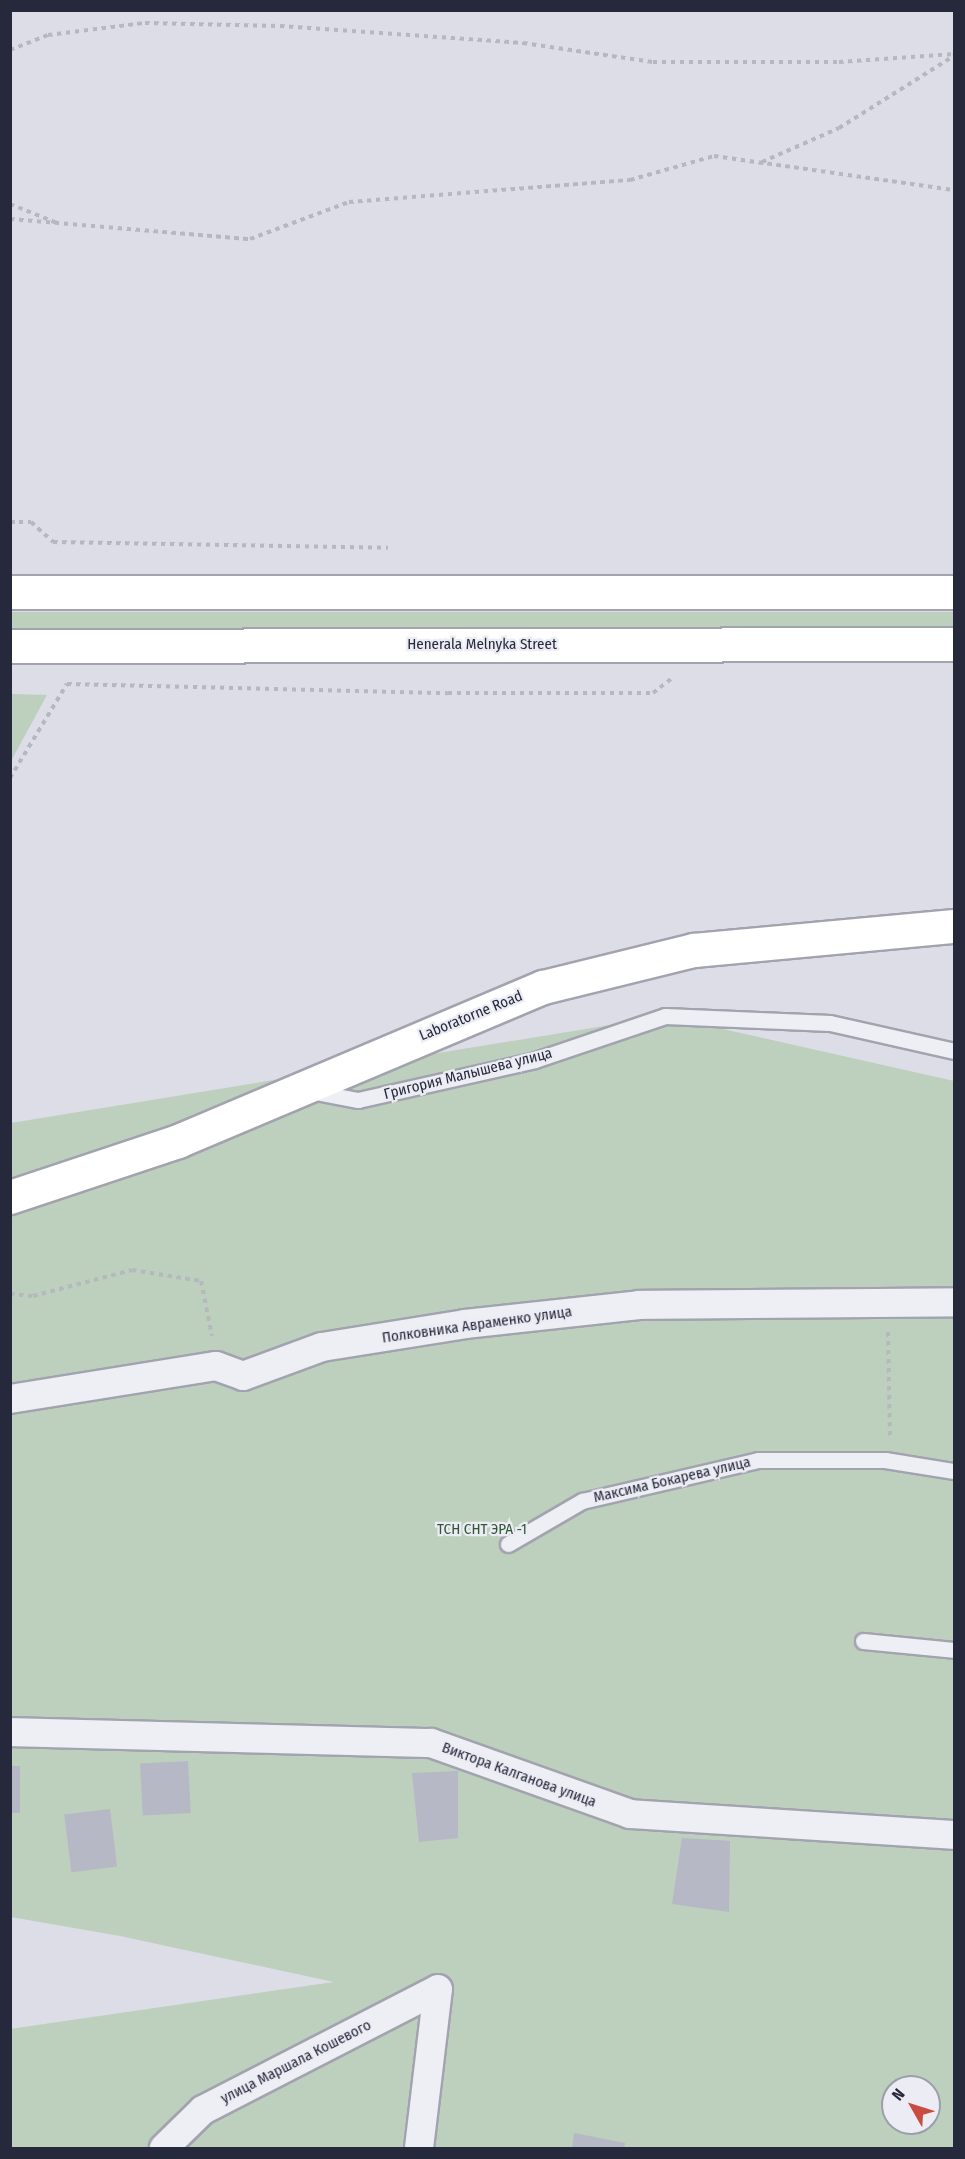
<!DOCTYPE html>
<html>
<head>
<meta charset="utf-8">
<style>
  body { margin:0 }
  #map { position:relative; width:965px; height:2159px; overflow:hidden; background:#dcdde6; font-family:"Fira Sans Condensed",sans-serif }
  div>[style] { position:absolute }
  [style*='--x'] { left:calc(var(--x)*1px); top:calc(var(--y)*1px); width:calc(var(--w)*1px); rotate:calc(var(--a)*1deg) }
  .green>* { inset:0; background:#bdcfbd; transform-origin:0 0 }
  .building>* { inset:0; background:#b6b8c5; transform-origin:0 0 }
  .path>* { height:4px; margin-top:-2px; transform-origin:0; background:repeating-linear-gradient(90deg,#b6b8c0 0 4.5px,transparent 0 9px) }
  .roads { filter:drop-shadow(2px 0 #a2a3af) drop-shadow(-2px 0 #a2a3af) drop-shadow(0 2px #a2a3af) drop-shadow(0 -2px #a2a3af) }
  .service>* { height:15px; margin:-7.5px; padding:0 7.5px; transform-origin:7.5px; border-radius:7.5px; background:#eeeff4 }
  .minor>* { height:28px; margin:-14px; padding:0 14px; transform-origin:14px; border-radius:14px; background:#eeeff4 }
  .secondary>* { height:33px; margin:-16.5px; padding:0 16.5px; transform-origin:16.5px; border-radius:16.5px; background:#fff }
  .primary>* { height:33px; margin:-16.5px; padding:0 16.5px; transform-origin:16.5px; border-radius:16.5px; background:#fff }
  span { translate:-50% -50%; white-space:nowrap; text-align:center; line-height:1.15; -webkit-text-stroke:4.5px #ebecf4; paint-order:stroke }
  .street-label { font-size:15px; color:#26293b }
  .park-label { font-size:15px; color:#335735 }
  .frame { position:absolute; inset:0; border:12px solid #26293b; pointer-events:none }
  .north { position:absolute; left:881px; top:2075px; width:60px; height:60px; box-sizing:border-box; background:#ebecf4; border:2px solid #9c9eaa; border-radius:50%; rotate:309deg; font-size:16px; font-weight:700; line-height:24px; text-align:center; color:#26293b }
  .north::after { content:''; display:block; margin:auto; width:21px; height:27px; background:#cb4b41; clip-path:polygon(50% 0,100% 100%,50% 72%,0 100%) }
</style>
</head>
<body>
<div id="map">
  <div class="green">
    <i style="left:10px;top:612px;width:944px;height:17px"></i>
    <i style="clip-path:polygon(11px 694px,47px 695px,11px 761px,10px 694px)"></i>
    <i style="clip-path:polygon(evenodd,665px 1016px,954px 1081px,954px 2148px,11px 2148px,10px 2029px,334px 1982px,120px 1936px,11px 1917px,11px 1123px,665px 1016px,893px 2087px,929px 2087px,929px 2123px,893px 2123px,893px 2087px)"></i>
  </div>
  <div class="building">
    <i style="left:188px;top:1761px;width:52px;height:48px;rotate:87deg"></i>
    <i style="left:10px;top:1766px;width:10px;height:47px"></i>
    <i style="clip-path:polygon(458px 1771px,458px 1838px,419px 1842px,412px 1773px)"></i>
    <i style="left:110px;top:1809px;width:58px;height:46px;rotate:83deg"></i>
    <i style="clip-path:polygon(682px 1838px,730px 1841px,729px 1912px,672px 1904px)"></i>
    <i style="clip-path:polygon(574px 2133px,625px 2143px,624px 2148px,572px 2148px)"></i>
  </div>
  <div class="path">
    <i style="--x:10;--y:50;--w:41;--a:-21.5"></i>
    <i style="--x:48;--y:35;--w:98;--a:-7.1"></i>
    <i style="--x:145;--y:23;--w:135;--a:1.3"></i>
    <i style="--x:280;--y:26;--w:244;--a:4"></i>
    <i style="--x:523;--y:43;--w:131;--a:8.3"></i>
    <i style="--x:653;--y:62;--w:186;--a:0"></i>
    <i style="--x:839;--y:62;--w:115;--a:-4"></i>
    <i style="--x:762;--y:162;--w:84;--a:-23.8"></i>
    <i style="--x:839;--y:128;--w:136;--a:-32.1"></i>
    <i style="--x:10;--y:204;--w:51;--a:22"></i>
    <i style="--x:10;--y:219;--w:241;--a:4.8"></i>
    <i style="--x:250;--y:239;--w:106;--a:-20.5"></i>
    <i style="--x:349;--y:202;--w:282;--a:-4.5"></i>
    <i style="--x:630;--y:180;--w:87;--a:-15.9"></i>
    <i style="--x:714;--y:156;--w:242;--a:8.1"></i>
    <i style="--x:10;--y:522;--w:21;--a:0"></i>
    <i style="--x:31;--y:522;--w:30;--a:42"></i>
    <i style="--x:53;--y:542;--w:335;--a:1"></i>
    <i style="--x:10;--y:778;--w:110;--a:-58.8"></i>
    <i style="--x:67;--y:684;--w:381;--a:1.4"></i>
    <i style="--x:448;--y:693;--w:205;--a:0"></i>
    <i style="--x:653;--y:693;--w:24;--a:-38"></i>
    <i style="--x:10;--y:1294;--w:23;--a:5"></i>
    <i style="--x:33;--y:1296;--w:102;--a:-14.7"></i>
    <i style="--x:132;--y:1270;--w:70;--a:9.1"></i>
    <i style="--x:201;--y:1281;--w:56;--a:78.7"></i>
    <i style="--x:888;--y:1332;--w:107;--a:88.9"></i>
  </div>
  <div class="roads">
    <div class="service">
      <i style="--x:310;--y:1091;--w:49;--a:10.6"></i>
      <i style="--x:358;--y:1100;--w:181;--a:-12.7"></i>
      <i style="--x:535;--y:1060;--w:137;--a:-18.7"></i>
      <i style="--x:665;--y:1016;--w:165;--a:2.4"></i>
      <i style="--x:830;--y:1023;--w:127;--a:12.7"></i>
      <i style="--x:508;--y:1544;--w:86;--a:-30.2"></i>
      <i style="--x:582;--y:1501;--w:181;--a:-13.1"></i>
      <i style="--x:758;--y:1460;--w:127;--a:0"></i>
      <i style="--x:885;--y:1460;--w:70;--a:9.1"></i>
      <i style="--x:863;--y:1641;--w:91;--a:5.6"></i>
    </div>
    <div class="minor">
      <i style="--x:10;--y:1399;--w:209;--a:-9.1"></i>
      <i style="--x:216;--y:1366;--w:29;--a:20"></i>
      <i style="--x:243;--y:1376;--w:84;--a:-20.2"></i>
      <i style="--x:322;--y:1347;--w:145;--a:-9.1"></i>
      <i style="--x:465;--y:1324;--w:175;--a:-6.2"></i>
      <i style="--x:639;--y:1305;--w:315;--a:-0.5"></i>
      <i style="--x:10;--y:1732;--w:421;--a:1.5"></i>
      <i style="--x:431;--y:1743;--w:211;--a:19.6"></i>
      <i style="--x:630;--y:1814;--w:325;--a:3.7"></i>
      <i style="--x:164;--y:2148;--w:54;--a:-44.3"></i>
      <i style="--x:203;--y:2110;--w:264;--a:-27.2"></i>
      <i style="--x:419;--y:2148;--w:160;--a:-83.2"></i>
    </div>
    <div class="secondary">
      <i style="--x:10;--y:1197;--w:177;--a:-18.4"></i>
      <i style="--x:178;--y:1141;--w:396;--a:-22.9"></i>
      <i style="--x:543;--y:987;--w:155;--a:-13.8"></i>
      <i style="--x:694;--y:950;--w:261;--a:-5.3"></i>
    </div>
    <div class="primary">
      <i style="--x:10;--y:592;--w:944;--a:0"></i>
      <i style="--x:10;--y:646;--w:944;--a:-0.12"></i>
    </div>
  </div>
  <div class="street-label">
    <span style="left:482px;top:645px">Henerala Melnyka Street</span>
    <span style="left:471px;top:1016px;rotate:-22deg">Laboratorne Road</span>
    <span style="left:468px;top:1074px;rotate:-14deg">Григория Малышева улица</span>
    <span style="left:477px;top:1325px;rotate:-8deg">Полковника Авраменко улица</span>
    <span style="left:672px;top:1480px;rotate:-13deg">Максима Бокарева улица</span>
    <span style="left:519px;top:1775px;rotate:20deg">Виктора Калганова улица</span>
    <span style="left:296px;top:2062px;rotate:-27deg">улица Маршала Кошевого</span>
  </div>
  <div class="park-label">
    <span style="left:482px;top:1530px">ТСН СНТ ЭРА -1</span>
  </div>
  <div class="frame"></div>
  <div class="north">N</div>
</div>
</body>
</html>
